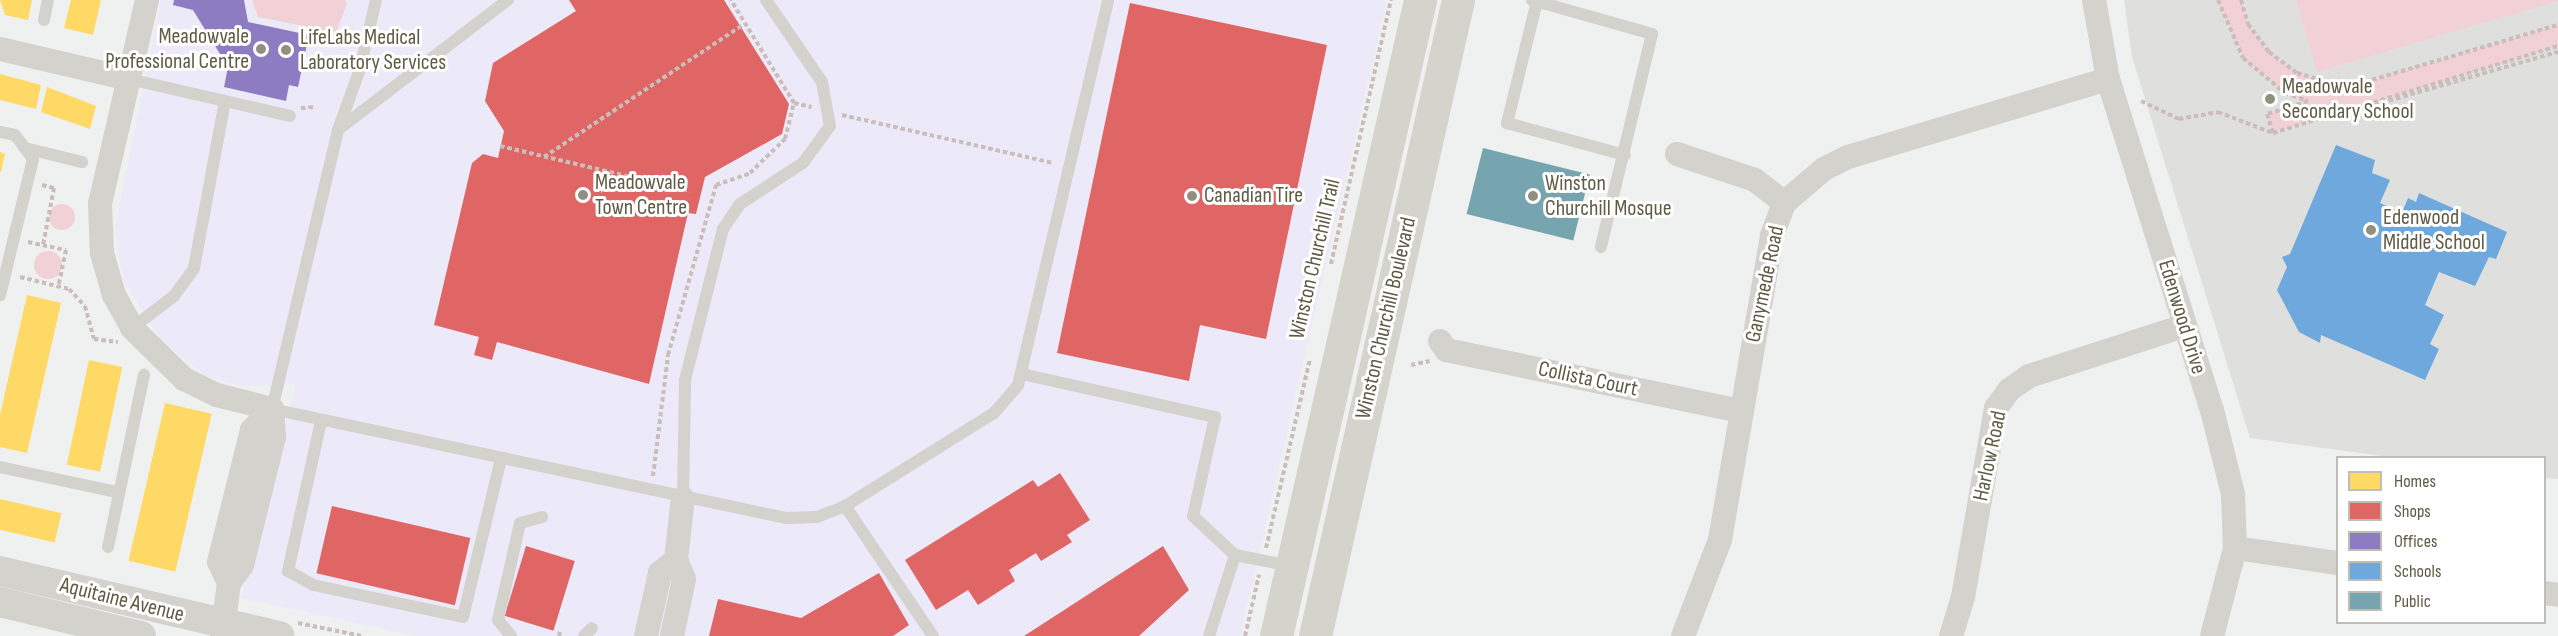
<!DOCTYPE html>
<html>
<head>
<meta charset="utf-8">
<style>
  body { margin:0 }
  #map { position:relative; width:2558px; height:636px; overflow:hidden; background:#eff0f0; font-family:"Sofia Sans Condensed",sans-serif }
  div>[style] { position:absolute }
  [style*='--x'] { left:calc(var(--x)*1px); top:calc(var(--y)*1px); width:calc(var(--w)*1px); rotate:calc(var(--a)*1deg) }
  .commercial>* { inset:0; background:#eceaf8 }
  .education>* { inset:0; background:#dfe0de }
  .green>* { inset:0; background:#f2d1d6 }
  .round { border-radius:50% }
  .homes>* { inset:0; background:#ffd966; transform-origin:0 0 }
  .shops>* { inset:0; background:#e06666; transform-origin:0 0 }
  .offices>* { inset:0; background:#8e7cc3 }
  .schools>* { inset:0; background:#6fa8dc }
  .public>* { inset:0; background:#76a5af; transform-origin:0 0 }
  .path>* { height:4px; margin-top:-2px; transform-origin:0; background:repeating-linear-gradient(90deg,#cabdba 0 4.5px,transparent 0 7.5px) }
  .service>* { height:12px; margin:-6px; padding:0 6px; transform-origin:6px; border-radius:6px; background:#d3d2cd }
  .minor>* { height:24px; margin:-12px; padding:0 12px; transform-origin:12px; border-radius:12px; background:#d3d2cd }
  .tertiary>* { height:30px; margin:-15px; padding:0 15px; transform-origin:15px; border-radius:15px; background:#d3d2cd }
  .secondary>* { height:33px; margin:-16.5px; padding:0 16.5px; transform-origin:16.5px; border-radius:16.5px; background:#d4d4cd }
  .dots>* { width:16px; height:16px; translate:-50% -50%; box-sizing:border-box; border:3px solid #fff; border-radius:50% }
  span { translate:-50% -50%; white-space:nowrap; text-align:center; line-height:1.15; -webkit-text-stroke:6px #fff; paint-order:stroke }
  .poi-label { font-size:22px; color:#5e5c44 }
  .right { translate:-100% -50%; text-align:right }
  .left { translate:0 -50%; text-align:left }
  .street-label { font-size:22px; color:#5e5c44 }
  .legend { position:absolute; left:2336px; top:456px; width:210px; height:168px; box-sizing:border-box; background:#fff; border:2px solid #bfbeb4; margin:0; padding:8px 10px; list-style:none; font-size:18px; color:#5e5c44 }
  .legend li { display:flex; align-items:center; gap:12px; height:30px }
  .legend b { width:30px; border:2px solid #bfbeb4 }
</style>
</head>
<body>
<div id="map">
  <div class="commercial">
    <i style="clip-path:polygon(161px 0,252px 0,258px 17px,318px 29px,345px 0,1387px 0,1240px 636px,416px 636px,241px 598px,296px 384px,239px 386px,205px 375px,161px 341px,123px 279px,115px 228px)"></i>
  </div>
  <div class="education">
    <i style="clip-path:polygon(2124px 0,2558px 0,2558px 479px,2545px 478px,2544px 458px,2397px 458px,2250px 438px,2132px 57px)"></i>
  </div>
  <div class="green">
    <i style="clip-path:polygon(252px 0,345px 0,347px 3px,333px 41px,318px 29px,258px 17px)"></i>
    <i style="clip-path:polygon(2218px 0,2241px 0,2248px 24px,2269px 52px,2297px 73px,2331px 83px,2366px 82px,2558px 25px,2558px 46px,2273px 133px,2267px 114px,2307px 101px,2285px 93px,2243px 58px)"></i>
    <i style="clip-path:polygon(2296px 0,2558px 0,2558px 1px,2317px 72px)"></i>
    <i class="round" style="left:49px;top:204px;width:26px;height:26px"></i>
    <i class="round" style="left:34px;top:251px;width:28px;height:28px"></i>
  </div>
  <div class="homes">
    <i style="clip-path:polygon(0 0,32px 0,28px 20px,5px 15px)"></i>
    <i style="clip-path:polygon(71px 0,101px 0,93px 35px,64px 28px)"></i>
    <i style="clip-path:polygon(0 74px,41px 85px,36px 109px,0 100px)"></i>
    <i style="clip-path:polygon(47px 87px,96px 106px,90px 129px,41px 112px)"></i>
    <i style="clip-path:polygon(0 152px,5px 154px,1px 172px,0 172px)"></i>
    <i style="clip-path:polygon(27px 295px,61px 303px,27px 453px,0 447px,0 415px)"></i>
    <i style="left:89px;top:360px;width:34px;height:107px;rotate:12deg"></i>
    <i style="left:165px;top:403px;width:48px;height:162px;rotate:13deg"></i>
    <i style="left:0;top:499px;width:63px;height:30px;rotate:13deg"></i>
  </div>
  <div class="shops">
    <i style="clip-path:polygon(569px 0,724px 0,789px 104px,782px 134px,705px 177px,696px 214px,688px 213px,649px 384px,497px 342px,492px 360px,474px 355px,479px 337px,434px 325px,472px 163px,483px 154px,498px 158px,504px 131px,485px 101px,493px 63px,576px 11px)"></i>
    <i style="clip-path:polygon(1130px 3px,1327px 45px,1266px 339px,1200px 325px,1189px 381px,1057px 353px)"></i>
    <i style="clip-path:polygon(1060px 473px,1090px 520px,1067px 535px,1072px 542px,1041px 561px,1036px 553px,1009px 570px,1015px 581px,978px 605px,968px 590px,936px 610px,905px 560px,1033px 480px,1038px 487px)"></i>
    <i style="left:332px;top:506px;width:142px;height:69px;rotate:13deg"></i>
    <i style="left:526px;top:546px;width:51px;height:73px;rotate:17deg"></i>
    <i style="clip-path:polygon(1163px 546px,1189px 590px,1139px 636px,1024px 636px)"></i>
    <i style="clip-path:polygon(879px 573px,909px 625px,893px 636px,709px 636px,718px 599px,801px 618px)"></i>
  </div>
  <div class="offices">
    <i style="clip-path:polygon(174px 0,244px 0,248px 22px,309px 35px,298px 87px,289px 85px,286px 101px,224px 87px,228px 67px,193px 10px,173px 5px)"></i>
  </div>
  <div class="schools">
    <i style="clip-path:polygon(2336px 145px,2375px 160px,2372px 173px,2390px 180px,2380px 203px,2402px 213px,2408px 198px,2416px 202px,2419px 193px,2507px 232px,2496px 259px,2489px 257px,2475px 286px,2439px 272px,2425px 305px,2444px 315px,2430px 344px,2439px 349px,2425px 380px,2321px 335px,2320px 343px,2299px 332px,2277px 290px,2287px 267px,2282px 257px,2290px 254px)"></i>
  </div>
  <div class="public">
    <i style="left:1483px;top:148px;width:110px;height:68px;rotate:14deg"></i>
  </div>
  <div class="path">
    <i style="--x:2218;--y:0;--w:63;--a:66.7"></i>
    <i style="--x:2243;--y:58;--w:55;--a:39.8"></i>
    <i style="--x:2285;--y:93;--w:24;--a:19"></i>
    <i style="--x:2308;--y:101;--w:43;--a:162.4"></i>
    <i style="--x:2267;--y:114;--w:20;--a:72"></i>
    <i style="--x:2273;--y:133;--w:298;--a:-17"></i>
    <i style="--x:2241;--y:0;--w:25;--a:74"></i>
    <i style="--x:2248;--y:24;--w:35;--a:53"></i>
    <i style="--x:2269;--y:52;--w:35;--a:37"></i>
    <i style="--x:2297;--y:73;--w:35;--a:16"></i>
    <i style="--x:2331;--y:83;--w:34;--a:-2"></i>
    <i style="--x:2365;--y:82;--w:201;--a:-16.5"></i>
    <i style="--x:2141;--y:101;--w:42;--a:25.3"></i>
    <i style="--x:2179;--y:119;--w:40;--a:-10"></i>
    <i style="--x:2218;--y:112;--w:61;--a:21.1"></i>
    <i style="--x:794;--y:103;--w:18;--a:13"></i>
    <i style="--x:301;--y:108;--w:14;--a:-4"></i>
    <i style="--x:2360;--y:109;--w:206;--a:-16.1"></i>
    <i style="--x:842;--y:115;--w:217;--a:12.8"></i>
    <i style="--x:500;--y:146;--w:195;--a:13.3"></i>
    <i style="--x:544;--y:157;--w:237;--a:-33.6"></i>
    <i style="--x:42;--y:185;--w:12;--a:14"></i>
    <i style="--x:54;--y:188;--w:58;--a:100.9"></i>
    <i style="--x:28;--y:242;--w:39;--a:12"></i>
    <i style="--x:66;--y:250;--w:35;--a:102"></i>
    <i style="--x:1331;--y:264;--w:271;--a:-77.2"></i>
    <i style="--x:20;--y:277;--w:50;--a:13.8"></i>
    <i style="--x:69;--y:289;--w:23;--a:47"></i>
    <i style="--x:85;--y:306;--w:34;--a:75"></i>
    <i style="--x:94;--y:339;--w:24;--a:7"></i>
    <i style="--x:1411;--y:365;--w:19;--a:-12"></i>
    <i style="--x:653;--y:476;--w:122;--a:-82.9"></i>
    <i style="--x:668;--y:355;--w:177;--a:-74.2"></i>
    <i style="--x:716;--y:185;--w:36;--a:-19"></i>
    <i style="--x:750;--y:173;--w:49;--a:-44.2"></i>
    <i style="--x:785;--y:139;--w:37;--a:-76"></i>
    <i style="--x:794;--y:103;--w:121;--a:-121.5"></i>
    <i style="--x:1266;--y:548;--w:194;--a:-76.9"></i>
    <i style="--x:298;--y:623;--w:65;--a:11.5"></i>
    <i style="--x:559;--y:636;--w:5;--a:-79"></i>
    <i style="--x:1245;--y:636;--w:63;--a:-77.1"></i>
  </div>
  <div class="service">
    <i style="--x:376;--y:0;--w:71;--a:103.1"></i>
    <i style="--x:360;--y:69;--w:65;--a:109.8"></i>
    <i style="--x:338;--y:130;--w:287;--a:103.3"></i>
    <i style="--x:272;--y:409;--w:525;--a:11.97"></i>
    <i style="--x:786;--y:518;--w:31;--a:-2"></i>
    <i style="--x:817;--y:517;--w:30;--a:-21"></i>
    <i style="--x:845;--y:506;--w:176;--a:-32"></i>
    <i style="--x:994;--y:413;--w:37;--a:-49"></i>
    <i style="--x:1018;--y:385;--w:395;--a:-76.8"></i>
    <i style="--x:1532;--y:0;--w:125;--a:15.8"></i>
    <i style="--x:1652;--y:34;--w:219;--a:103.5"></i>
    <i style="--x:1537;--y:1;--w:126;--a:103.8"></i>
    <i style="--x:1507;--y:123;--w:122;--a:15.2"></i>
    <i style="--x:44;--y:20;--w:20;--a:-79"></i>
    <i style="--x:129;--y:79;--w:165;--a:12.9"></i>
    <i style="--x:339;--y:129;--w:213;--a:-37.4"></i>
    <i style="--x:0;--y:132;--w:15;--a:11"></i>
    <i style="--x:15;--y:135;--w:30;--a:53"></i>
    <i style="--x:33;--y:159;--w:140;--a:103.6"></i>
    <i style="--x:25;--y:148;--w:59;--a:13.8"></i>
    <i style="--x:132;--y:328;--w:53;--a:-37.3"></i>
    <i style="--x:174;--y:296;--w:34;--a:-54"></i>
    <i style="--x:194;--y:268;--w:170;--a:-79.5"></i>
    <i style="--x:1022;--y:374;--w:198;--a:12.6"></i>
    <i style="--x:1215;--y:417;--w:101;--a:102.5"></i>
    <i style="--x:1193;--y:516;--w:57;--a:42.9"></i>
    <i style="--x:321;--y:421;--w:154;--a:102.4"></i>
    <i style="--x:288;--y:571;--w:29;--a:29"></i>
    <i style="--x:313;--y:585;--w:153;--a:12"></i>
    <i style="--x:463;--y:617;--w:163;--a:-76.5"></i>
    <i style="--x:0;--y:467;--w:120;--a:12.1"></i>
    <i style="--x:683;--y:498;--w:118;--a:-89"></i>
    <i style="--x:685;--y:380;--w:156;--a:-75.9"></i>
    <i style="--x:723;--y:229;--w:30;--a:-56"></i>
    <i style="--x:740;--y:204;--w:75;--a:-33.1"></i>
    <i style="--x:803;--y:163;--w:46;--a:-53.9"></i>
    <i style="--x:830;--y:126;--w:45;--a:-100.3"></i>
    <i style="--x:822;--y:82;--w:99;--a:-124.3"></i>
    <i style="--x:845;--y:506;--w:157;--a:55.9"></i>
    <i style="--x:108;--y:547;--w:176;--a:-78.2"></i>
    <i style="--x:511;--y:636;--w:21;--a:-129"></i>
    <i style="--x:498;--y:620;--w:99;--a:-77.2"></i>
    <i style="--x:520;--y:523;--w:23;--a:-15"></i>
    <i style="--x:584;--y:636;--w:11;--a:-45"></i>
    <i style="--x:1209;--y:636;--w:85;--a:-72.2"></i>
    <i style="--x:1235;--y:555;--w:57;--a:11.1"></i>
  </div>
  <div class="minor">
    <i style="--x:147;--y:0;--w:209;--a:103"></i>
    <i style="--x:100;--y:204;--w:49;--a:87.7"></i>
    <i style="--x:102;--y:253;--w:44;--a:74.1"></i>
    <i style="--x:114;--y:295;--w:38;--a:61"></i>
    <i style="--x:132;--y:328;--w:73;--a:44.4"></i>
    <i style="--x:184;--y:379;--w:37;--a:26"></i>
    <i style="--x:217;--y:395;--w:57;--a:14.3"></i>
    <i style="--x:2094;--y:0;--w:80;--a:80"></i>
    <i style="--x:2108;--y:79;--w:347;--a:72.6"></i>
    <i style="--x:2212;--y:410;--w:87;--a:76"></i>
    <i style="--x:2233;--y:494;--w:54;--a:87.9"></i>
    <i style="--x:2235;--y:548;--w:91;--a:104.6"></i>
    <i style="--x:0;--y:49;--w:132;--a:13.1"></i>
    <i style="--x:1677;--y:154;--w:82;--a:18.4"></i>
    <i style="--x:1755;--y:180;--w:37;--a:38"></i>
    <i style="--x:1440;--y:341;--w:11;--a:56"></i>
    <i style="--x:1446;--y:350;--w:301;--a:11.7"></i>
    <i style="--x:2235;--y:548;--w:104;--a:8.3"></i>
    <i style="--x:229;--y:583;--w:23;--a:-115"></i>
    <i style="--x:219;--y:562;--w:136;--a:-76"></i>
    <i style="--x:252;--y:430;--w:29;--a:-46"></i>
    <i style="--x:2544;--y:593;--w:14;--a:8"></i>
    <i style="--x:222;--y:636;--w:53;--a:-82.5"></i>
    <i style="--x:229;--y:583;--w:22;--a:-54"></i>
    <i style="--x:242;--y:565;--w:132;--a:-76"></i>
    <i style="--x:274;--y:437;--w:28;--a:-94"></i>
    <i style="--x:646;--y:636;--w:65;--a:-77.5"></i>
    <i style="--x:660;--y:573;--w:21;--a:-39"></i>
    <i style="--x:672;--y:636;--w:58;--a:-78.1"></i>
    <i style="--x:684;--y:579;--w:21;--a:-113"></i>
    <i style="--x:676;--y:560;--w:62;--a:-83.6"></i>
    <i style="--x:1683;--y:636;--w:103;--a:-68.9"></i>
    <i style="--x:1720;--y:540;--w:309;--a:-80.3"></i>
    <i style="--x:1772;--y:235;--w:34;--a:-69"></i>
    <i style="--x:1784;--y:203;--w:52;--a:-40.4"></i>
    <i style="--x:1824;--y:169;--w:27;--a:-27"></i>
    <i style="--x:1848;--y:157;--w:271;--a:-16.7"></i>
    <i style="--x:1951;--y:636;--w:41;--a:-72.9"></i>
    <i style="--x:1963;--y:597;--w:192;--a:-80.1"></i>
    <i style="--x:1996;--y:408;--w:22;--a:-54"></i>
    <i style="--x:2009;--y:390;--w:24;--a:-35"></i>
    <i style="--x:2029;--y:376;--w:163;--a:-17.9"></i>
  </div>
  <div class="tertiary">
    <i style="--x:0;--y:571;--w:287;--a:13.1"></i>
    <i style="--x:0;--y:602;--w:145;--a:13.6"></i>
  </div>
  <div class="secondary">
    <i style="--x:1276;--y:636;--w:652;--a:-77.24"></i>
    <i style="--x:1315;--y:636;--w:652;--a:-77.33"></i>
  </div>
  <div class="dots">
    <i style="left:261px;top:49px;background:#919080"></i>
    <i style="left:286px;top:50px;background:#919080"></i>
    <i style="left:2270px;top:99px;background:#919080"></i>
    <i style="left:583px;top:195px;background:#919080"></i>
    <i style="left:1192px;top:196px;background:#919080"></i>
    <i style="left:1533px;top:196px;background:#919080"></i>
    <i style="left:2371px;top:230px;background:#919080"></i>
  </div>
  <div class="poi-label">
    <span class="right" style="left:249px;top:49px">Meadowvale<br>Professional Centre</span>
    <span class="left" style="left:300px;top:50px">LifeLabs Medical<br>Laboratory Services</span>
    <span class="left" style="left:2282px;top:99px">Meadowvale<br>Secondary School</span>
    <span class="left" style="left:595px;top:195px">Meadowvale<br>Town Centre</span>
    <span class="left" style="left:1545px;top:196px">Winston<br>Churchill Mosque</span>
    <span class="left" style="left:1204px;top:196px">Canadian Tire</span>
    <span class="left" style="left:2383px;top:230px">Edenwood<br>Middle School</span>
  </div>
  <div class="street-label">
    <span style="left:1315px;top:259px;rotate:-77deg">Winston Churchill Trail</span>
    <span style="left:1765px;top:284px;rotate:-78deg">Ganymede Road</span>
    <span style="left:2182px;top:317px;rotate:73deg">Edenwood Drive</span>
    <span style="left:1386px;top:318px;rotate:-77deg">Winston Churchill Boulevard</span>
    <span style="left:1588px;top:379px;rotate:12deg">Collista Court</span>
    <span style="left:1990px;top:456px;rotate:-78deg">Harlow Road</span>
    <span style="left:122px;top:600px;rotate:14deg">Aquitaine Avenue</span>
  </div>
  <ul class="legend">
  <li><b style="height:16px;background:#ffd966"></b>Homes</li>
  <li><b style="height:16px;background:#e06666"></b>Shops</li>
  <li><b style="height:16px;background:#8e7cc3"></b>Offices</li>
  <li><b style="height:16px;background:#6fa8dc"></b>Schools</li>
  <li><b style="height:16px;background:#76a5af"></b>Public</li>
  </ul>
</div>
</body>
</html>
